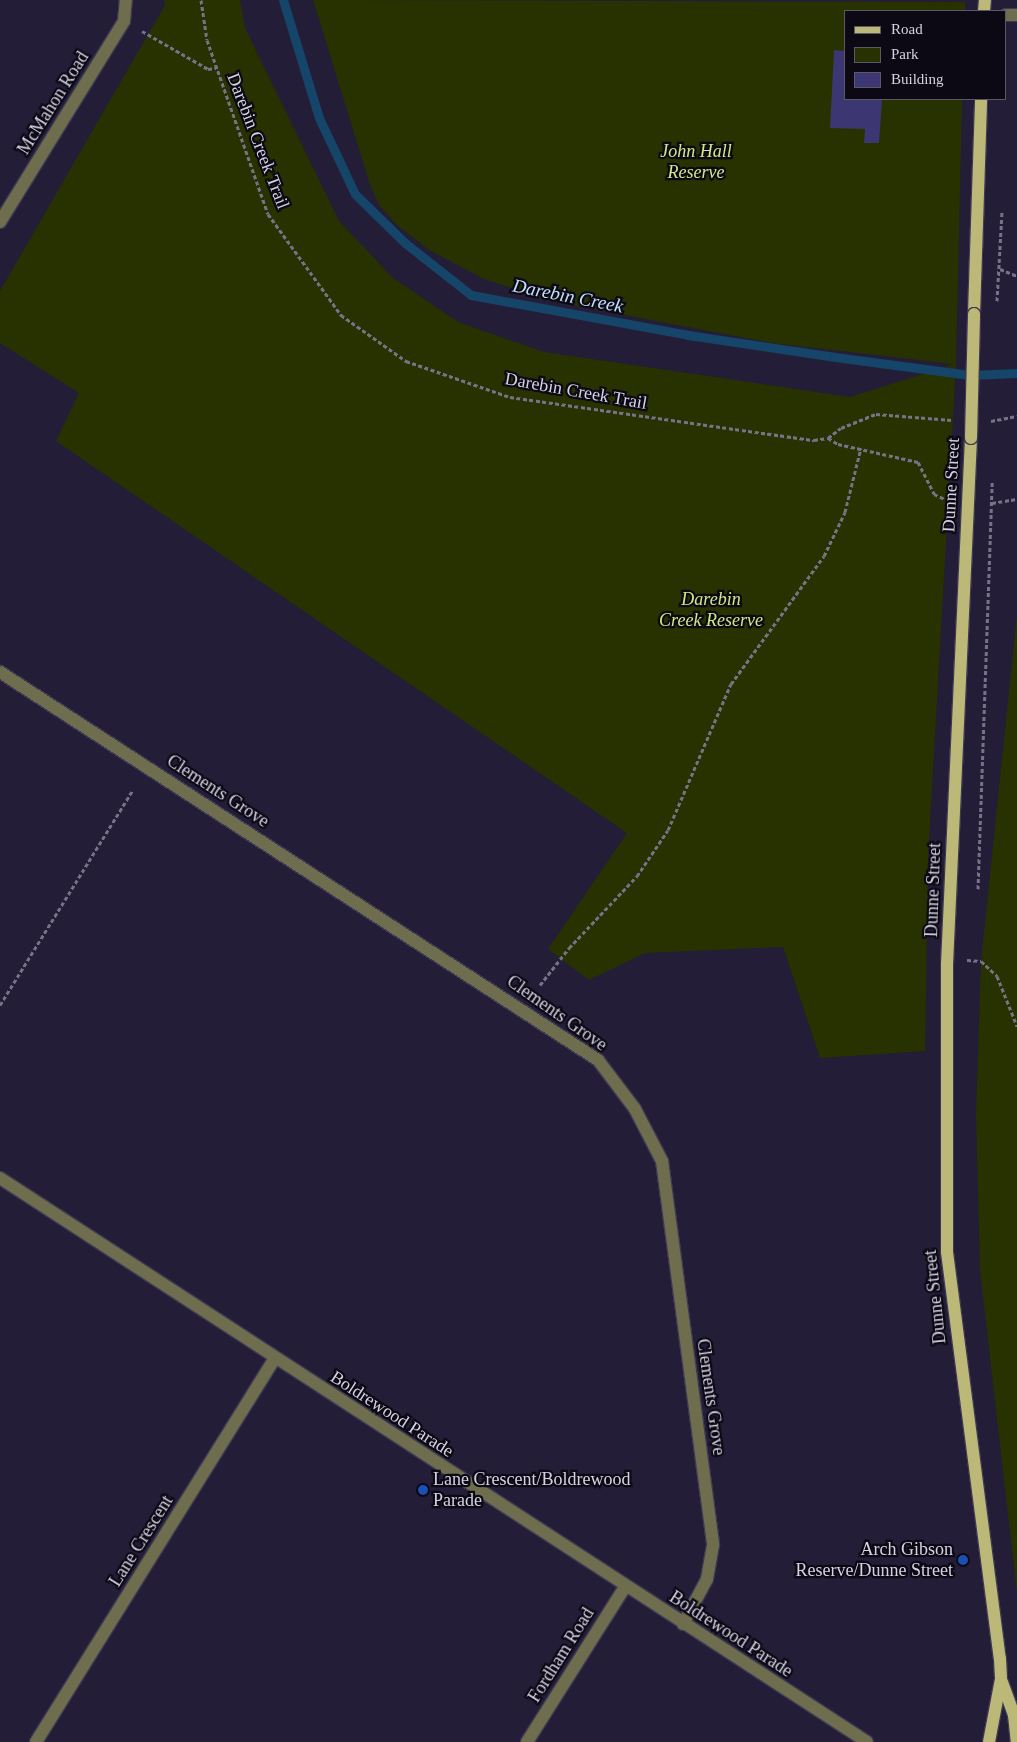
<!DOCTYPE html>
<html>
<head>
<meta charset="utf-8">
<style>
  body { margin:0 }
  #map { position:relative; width:1017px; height:1742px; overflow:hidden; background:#231d37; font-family:Georgia,serif }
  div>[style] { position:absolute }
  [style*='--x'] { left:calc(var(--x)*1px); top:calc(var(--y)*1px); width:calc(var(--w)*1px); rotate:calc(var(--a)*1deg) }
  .green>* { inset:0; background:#273200 }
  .stream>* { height:9px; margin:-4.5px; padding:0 4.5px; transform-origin:4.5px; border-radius:4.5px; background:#154569 }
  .building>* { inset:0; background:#3c3672 }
  .path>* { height:3px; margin-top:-1.5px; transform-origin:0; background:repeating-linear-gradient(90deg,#767288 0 4px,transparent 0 6.5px) }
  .roads { filter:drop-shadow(1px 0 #3f3a53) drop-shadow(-1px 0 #3f3a53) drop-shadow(0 1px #3f3a53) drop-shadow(0 -1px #3f3a53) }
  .minor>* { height:12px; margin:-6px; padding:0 6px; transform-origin:6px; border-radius:6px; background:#6e6d4e }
  .major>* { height:12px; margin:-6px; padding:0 6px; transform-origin:6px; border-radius:6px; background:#bcb978 }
  .bridges { filter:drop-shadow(1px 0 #3f3a53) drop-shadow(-1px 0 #3f3a53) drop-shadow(0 1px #3f3a53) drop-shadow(0 -1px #3f3a53) }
  .major-bridge>* { height:12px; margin:-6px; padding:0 6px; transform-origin:6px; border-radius:6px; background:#bcb978 }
  .dots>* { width:14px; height:14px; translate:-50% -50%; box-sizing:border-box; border:2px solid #0c0915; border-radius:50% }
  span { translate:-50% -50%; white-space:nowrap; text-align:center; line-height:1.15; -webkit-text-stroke:4.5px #0c0915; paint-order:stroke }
  .street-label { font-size:18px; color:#d5d2e3 }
  .park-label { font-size:18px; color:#cdea86; font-style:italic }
  .poi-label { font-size:18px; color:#d5d2e3 }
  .left { translate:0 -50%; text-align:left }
  .right { translate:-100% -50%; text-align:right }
  .water-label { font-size:19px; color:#c0e0fd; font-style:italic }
  .legend { position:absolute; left:844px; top:10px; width:162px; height:90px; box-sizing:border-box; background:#0c0915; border:1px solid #5c5967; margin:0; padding:6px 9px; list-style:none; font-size:15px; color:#d5d2e3 }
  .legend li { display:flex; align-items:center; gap:10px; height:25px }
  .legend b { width:25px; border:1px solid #5c5967 }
</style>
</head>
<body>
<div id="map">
  <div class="green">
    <i style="clip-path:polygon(164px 0,240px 0,245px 28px,339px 221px,393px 278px,458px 322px,544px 352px,850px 397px,954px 364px,772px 343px,556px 302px,484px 279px,429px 250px,397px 225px,379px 205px,370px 185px,313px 0,965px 2px,965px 11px,846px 11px,846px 99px,962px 99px,956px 364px,928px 859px,925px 1051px,820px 1058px,783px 947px,645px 953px,589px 980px,548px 949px,627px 833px,56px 441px,79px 393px,0 343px,0 291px,165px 5px)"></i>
    <i style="clip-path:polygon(1017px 614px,1017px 1593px,980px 1271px,976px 1115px,981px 961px)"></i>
  </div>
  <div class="stream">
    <i style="--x:283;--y:0;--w:123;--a:73"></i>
    <i style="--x:319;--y:118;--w:84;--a:64.7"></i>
    <i style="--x:355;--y:194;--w:70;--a:44.4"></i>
    <i style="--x:405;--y:243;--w:84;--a:38.2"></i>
    <i style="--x:471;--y:295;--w:221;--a:10.4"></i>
    <i style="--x:688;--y:335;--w:149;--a:8.5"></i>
    <i style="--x:835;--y:357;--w:136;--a:7.6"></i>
    <i style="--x:970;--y:375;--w:47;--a:-2.4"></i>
  </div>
  <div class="building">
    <i style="clip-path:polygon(834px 50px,846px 51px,846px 99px,882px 99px,879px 143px,864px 143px,865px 129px,830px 128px)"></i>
  </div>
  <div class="path">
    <i style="--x:201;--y:0;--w:40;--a:81.5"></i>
    <i style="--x:207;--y:40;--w:184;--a:70.7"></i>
    <i style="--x:268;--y:214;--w:125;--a:54.1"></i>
    <i style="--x:341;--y:315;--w:80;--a:35.3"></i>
    <i style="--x:406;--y:361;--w:110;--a:19.1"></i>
    <i style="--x:510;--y:397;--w:307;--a:8.1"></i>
    <i style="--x:814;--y:440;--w:14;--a:-8"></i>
    <i style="--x:828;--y:438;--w:16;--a:-38"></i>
    <i style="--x:841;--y:428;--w:38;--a:-22"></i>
    <i style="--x:876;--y:414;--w:76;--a:4.5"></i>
    <i style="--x:142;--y:31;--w:76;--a:29.9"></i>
    <i style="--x:208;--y:69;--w:8;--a:-7"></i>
    <i style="--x:1000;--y:269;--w:18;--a:22"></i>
    <i style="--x:997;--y:301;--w:90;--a:-86.8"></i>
    <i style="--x:991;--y:421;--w:26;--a:-11"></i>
    <i style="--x:828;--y:438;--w:12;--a:31"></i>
    <i style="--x:838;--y:444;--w:82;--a:12.7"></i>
    <i style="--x:918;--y:462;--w:36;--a:63"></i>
    <i style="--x:934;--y:494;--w:17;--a:25"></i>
    <i style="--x:992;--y:503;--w:25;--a:-9"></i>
    <i style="--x:978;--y:889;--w:407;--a:-88"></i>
    <i style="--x:967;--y:960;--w:14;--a:4"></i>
    <i style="--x:981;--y:961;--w:22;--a:43"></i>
    <i style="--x:997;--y:976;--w:54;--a:68.2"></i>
    <i style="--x:540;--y:985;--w:47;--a:-51.9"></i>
    <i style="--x:569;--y:948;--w:99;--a:-46.6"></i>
    <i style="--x:637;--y:876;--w:55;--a:-56"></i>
    <i style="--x:668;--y:830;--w:159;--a:-66.7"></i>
    <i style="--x:731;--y:684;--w:158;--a:-54"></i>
    <i style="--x:824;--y:556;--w:49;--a:-64.5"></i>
    <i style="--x:845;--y:512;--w:66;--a:-76"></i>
    <i style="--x:0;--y:1005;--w:253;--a:-58.3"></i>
  </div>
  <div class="roads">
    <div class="minor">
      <i style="--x:1006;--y:15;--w:11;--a:0"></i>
      <i style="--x:0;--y:222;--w:236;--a:-58.3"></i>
      <i style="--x:124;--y:21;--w:21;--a:-85"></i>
      <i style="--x:0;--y:672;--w:713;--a:32.98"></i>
      <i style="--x:598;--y:1060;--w:61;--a:52.9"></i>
      <i style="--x:635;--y:1109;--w:59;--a:62.6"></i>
      <i style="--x:662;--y:1161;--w:387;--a:82.4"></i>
      <i style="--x:713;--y:1545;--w:35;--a:100"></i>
      <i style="--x:707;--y:1579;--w:51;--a:118.1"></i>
      <i style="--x:0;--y:1178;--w:1034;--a:33.04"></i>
      <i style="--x:36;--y:1742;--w:452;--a:-58.1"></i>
      <i style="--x:527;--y:1742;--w:183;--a:-57.7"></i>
    </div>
    <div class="major">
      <i style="--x:984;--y:11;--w:11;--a:-85"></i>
      <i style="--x:974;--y:314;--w:215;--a:-88.1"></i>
      <i style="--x:971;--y:438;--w:527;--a:92.61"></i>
      <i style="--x:947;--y:964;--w:288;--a:90"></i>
      <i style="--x:947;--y:1252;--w:410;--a:82.6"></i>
      <i style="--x:1000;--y:1659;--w:20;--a:87"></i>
      <i style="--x:1001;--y:1679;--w:64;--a:100.8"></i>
      <i style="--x:1002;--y:1682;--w:35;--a:70"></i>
      <i style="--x:1014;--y:1715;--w:27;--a:84"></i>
    </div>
  </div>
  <div class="bridges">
    <div class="major-bridge">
      <i style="--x:971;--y:438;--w:124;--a:-88.6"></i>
    </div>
  </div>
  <div class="dots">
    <i style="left:423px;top:1490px;background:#1a4fb4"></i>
    <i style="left:963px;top:1560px;background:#1a4fb4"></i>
  </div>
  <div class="street-label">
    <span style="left:53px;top:103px;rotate:-58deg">McMahon Road</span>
    <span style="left:258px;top:141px;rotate:69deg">Darebin Creek Trail</span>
    <span style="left:576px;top:391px;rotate:10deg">Darebin Creek Trail</span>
    <span style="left:951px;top:485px;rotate:-87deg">Dunne Street</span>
    <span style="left:218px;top:791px;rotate:33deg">Clements Grove</span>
    <span style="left:933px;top:890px;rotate:-88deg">Dunne Street</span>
    <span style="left:557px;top:1013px;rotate:35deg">Clements Grove</span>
    <span style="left:935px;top:1297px;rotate:-96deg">Dunne Street</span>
    <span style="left:711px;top:1397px;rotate:82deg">Clements Grove</span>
    <span style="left:392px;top:1414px;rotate:33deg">Boldrewood Parade</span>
    <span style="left:141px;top:1541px;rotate:-58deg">Lane Crescent</span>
    <span style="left:731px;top:1634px;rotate:33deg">Boldrewood Parade</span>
    <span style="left:561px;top:1655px;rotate:-58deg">Fordham Road</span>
  </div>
  <div class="park-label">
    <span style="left:696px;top:162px">John Hall<br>Reserve</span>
    <span style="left:711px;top:610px">Darebin<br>Creek Reserve</span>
  </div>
  <div class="poi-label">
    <span class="left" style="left:433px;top:1490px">Lane Crescent/Boldrewood<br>Parade</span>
    <span class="right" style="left:953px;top:1560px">Arch Gibson<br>Reserve/Dunne Street</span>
  </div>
  <div class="water-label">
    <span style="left:568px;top:296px;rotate:11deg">Darebin Creek</span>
  </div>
  <ul class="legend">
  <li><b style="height:6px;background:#bcb978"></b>Road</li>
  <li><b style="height:14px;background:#273200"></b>Park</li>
  <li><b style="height:14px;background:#3c3672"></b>Building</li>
  </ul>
</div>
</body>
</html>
